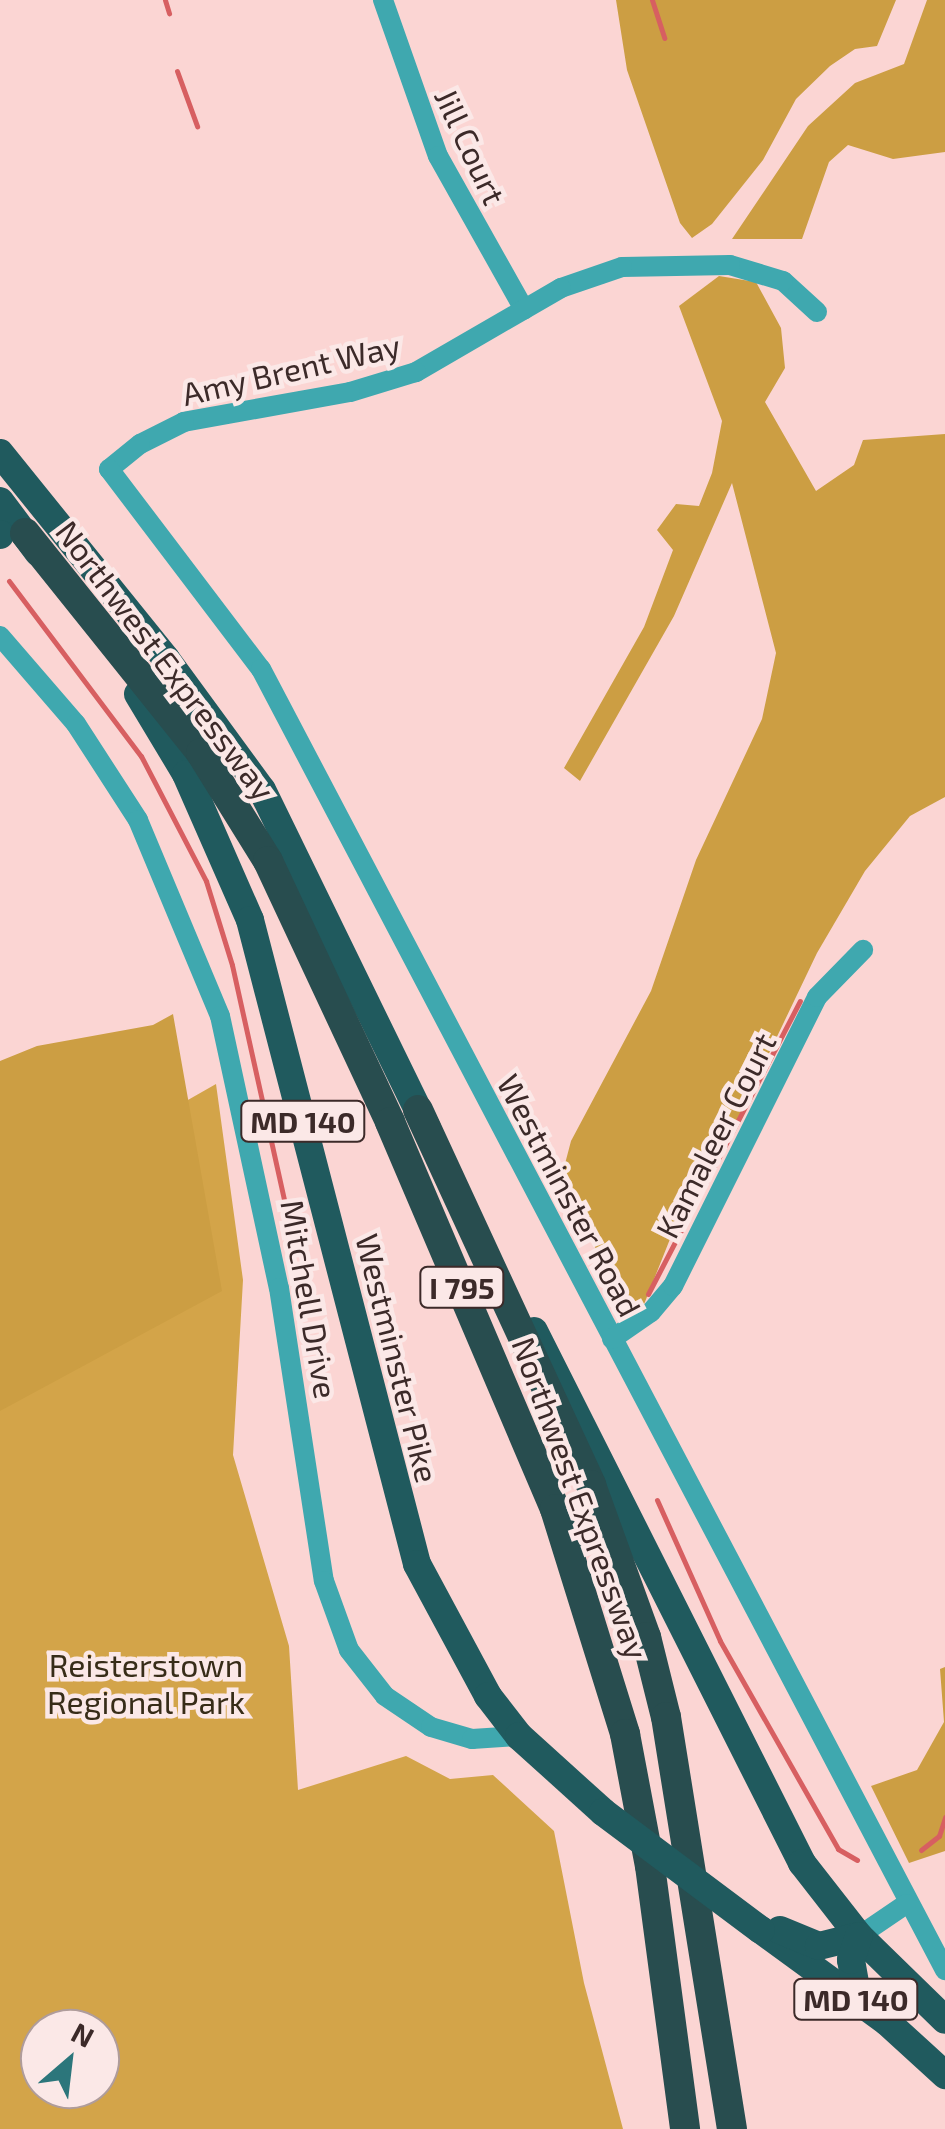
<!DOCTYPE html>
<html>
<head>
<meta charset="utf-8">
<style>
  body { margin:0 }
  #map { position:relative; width:945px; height:2129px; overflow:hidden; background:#fbd5d3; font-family:"Exo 2",sans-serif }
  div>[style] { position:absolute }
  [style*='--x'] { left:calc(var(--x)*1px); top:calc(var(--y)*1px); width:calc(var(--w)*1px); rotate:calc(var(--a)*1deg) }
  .green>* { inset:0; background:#d3a449 }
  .forest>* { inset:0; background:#cc9e43 }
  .stream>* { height:5px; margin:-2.5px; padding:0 2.5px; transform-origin:2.5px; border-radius:2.5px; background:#d75f61 }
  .minor>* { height:20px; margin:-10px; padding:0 10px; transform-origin:10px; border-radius:10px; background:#3fa8af }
  .trunk>* { height:28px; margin:-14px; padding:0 14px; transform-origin:14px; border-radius:14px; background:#205a5e }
  .motorway>* { height:30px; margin:-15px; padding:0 15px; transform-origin:15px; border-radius:15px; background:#284d4f }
  .trunk-bridge>* { height:28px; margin:-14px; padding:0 14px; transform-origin:14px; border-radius:14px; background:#205a5e }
  span { translate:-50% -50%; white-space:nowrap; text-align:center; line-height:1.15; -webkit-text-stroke:9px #fbe8e7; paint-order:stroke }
  .shield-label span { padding:2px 8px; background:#fbe8e7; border:2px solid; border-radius:8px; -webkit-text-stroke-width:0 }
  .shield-label { font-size:30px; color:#3c2a29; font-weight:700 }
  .street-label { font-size:32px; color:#3c2a29 }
  .park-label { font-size:32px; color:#372c18 }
  .north { position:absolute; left:20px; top:2009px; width:100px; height:100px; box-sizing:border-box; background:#fbe8e7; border:2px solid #af9c9b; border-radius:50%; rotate:28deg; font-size:28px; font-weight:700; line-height:40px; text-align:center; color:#3c2a29 }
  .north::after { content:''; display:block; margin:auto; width:35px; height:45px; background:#2c767b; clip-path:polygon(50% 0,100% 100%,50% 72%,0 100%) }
</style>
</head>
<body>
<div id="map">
  <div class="green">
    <i style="clip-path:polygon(evenodd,216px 1084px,243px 1280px,233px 1455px,289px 1646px,298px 1790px,406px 1756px,450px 1779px,493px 1775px,554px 1831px,584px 1983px,623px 2129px,0 2129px,0 1207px,216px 1084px,40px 2029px,100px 2029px,100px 2089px,40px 2089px,40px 2029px)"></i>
  </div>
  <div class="forest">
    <i style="clip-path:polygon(616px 0,896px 0,877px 46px,855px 49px,830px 66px,796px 99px,763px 160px,712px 224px,692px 238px,680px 223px,627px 70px)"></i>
    <i style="clip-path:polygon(927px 0,945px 0,945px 152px,893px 159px,848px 145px,829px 162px,802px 239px,732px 239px,808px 126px,855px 83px,904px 64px)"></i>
    <i style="clip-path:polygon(719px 276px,756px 282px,781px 328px,785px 368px,765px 402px,816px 491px,854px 465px,863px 440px,945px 434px,945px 797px,910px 816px,865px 871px,817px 953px,719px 1158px,672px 1234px,635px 1327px,561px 1179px,571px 1141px,651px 991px,696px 860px,762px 719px,776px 653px,732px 483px,674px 616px,580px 781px,564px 768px,644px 627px,673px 550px,657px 530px,676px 504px,699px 506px,712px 473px,722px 421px,679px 306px)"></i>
    <i style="clip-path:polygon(173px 1014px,222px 1291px,0 1411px,0 1061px,37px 1046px,153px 1025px)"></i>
    <i style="clip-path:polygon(945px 1667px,945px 1851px,909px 1863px,871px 1786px,917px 1770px,944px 1722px,940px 1669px)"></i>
  </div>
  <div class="stream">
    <i style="--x:165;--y:0;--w:14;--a:73"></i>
    <i style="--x:652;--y:0;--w:40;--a:72"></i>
    <i style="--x:177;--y:71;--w:59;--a:70"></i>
    <i style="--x:9;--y:581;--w:219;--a:53"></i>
    <i style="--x:141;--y:756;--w:141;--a:62.5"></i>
    <i style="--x:206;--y:881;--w:88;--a:72.8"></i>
    <i style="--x:232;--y:965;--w:241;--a:77.5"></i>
    <i style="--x:648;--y:1294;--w:330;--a:-62.6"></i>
    <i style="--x:657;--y:1500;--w:154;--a:65.9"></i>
    <i style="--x:720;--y:1641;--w:239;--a:60.4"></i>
    <i style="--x:838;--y:1849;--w:22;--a:30"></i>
    <i style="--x:921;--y:1850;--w:23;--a:-38"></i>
    <i style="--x:939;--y:1836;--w:20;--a:-72"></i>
  </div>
  <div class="minor">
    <i style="--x:383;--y:0;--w:165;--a:70.6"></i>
    <i style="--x:438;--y:156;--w:176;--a:60.7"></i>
    <i style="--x:817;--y:312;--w:46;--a:-137.6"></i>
    <i style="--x:783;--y:281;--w:55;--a:-163.2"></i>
    <i style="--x:730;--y:265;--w:108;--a:178.9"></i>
    <i style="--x:622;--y:267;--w:65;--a:161"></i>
    <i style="--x:561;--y:288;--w:168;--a:149.9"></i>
    <i style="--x:416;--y:372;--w:69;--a:163.1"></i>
    <i style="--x:350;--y:392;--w:169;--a:169.8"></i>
    <i style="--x:184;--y:422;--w:49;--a:153.4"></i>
    <i style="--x:140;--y:444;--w:40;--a:141"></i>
    <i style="--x:109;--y:469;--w:251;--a:52.8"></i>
    <i style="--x:261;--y:669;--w:1470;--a:62.27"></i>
    <i style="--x:0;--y:636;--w:116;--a:49.2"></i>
    <i style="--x:76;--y:724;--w:114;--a:57.1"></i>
    <i style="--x:138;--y:820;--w:212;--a:67.3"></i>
    <i style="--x:220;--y:1016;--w:278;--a:77.8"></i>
    <i style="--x:279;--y:1288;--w:296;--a:81.3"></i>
    <i style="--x:324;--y:1581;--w:73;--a:70.1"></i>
    <i style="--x:349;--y:1650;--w:58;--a:52"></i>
    <i style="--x:385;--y:1696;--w:55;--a:34"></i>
    <i style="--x:431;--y:1727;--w:43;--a:16.3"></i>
    <i style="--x:472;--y:1739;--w:47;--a:-3.7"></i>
    <i style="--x:612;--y:1339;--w:47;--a:-34.7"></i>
    <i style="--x:651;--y:1312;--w:34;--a:-50"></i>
    <i style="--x:673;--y:1286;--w:323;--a:-63.5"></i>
    <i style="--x:817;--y:997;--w:66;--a:-45.6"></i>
    <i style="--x:859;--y:1936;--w:57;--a:-34.2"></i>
  </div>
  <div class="trunk">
    <i style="--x:0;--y:453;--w:265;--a:51.1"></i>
    <i style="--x:166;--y:659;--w:162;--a:53.8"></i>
    <i style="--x:262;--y:790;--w:378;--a:64"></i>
    <i style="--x:0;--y:501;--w:64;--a:53.3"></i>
    <i style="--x:0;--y:534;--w:1;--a:90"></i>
    <i style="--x:138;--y:694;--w:93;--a:59"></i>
    <i style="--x:186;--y:774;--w:159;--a:66.3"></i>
    <i style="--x:250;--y:920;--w:665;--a:75.46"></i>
    <i style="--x:417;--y:1564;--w:150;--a:61.7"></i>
    <i style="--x:488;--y:1696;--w:51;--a:52.2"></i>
    <i style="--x:519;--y:1736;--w:113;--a:42.1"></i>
    <i style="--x:534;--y:1331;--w:596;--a:63.26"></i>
    <i style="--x:802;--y:1863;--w:93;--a:52"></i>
    <i style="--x:859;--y:1936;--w:120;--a:44.3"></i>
    <i style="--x:761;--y:1930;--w:156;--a:36.1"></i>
    <i style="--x:887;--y:2022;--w:79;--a:42.4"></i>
    <i style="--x:780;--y:1930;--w:42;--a:22.3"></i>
    <i style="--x:819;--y:1946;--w:41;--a:-14"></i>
    <i style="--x:858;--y:2000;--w:41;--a:-99.9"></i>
    <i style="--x:851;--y:1960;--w:25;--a:-72"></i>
  </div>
  <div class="motorway">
    <i style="--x:25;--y:533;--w:282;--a:51.3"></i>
    <i style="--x:201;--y:753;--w:127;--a:58.2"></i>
    <i style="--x:268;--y:861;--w:288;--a:64.9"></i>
    <i style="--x:390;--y:1122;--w:421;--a:66.9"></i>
    <i style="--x:555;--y:1509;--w:236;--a:72.7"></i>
    <i style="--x:625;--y:1734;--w:134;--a:79.3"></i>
    <i style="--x:650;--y:1866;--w:265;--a:82.4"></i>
    <i style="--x:418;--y:1110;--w:413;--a:65.2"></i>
    <i style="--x:591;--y:1485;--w:162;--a:70.1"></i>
    <i style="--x:646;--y:1637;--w:82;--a:76"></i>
    <i style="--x:666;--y:1717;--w:417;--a:80.9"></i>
  </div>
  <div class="trunk-bridge">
    <i style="--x:603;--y:1812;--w:197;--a:36.8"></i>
  </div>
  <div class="shield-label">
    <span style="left:303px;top:1121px">MD 140</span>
    <span style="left:462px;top:1287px">I 795</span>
    <span style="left:856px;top:1999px">MD 140</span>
  </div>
  <div class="street-label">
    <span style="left:471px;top:146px;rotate:65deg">Jill Court</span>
    <span style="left:291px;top:369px;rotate:-13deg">Amy Brent Way</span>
    <span style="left:166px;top:660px;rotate:53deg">Northwest Expressway</span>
    <span style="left:715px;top:1135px;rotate:-63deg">Kamaleer Court</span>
    <span style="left:570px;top:1195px;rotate:62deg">Westminster Road</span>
    <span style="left:310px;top:1299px;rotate:80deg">Mitchell Drive</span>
    <span style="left:398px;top:1358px;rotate:76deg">Westminster Pike</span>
    <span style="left:581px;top:1498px;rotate:70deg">Northwest Expressway</span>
  </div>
  <div class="park-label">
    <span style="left:146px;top:1683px">Reisterstown<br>Regional Park</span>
  </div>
  <div class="north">N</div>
</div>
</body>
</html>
